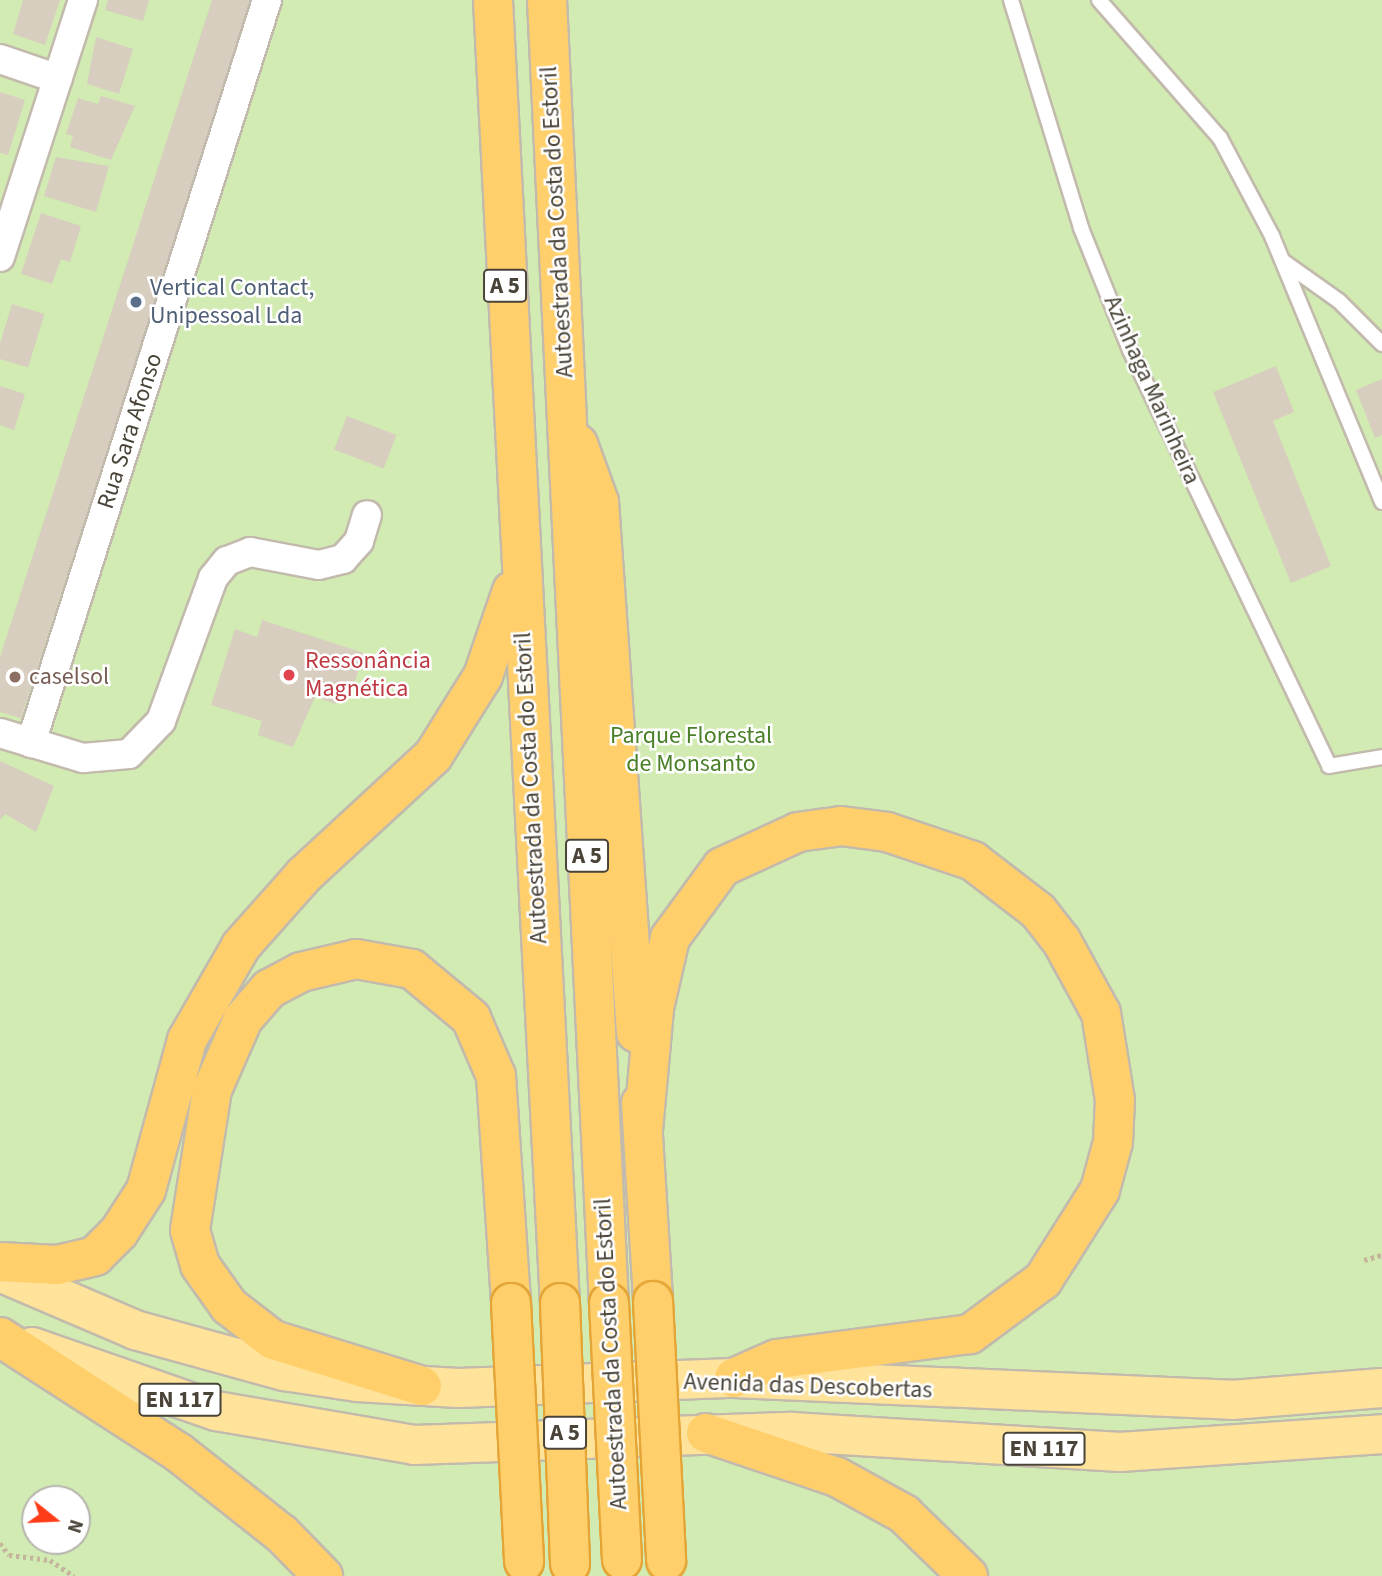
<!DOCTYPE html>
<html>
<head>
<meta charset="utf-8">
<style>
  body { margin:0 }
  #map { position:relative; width:1382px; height:1576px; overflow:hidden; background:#f6f2ea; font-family:"Source Sans 3",sans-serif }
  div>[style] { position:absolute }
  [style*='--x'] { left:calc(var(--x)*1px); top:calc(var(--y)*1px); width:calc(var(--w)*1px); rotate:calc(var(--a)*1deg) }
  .green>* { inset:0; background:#d1ebb2 }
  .building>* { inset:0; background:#d8cebf; transform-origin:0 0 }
  .path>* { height:4.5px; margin-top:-2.25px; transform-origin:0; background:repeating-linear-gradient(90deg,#c4b69d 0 3.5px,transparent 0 7px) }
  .roads { filter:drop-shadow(2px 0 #c2baac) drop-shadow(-2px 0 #c2baac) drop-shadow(0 2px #c2baac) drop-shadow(0 -2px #c2baac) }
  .service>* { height:14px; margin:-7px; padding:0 7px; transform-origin:7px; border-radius:7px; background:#fff }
  .minor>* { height:28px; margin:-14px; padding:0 14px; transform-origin:14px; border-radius:14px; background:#fff }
  .primary>* { height:38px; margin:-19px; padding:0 19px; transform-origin:19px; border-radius:19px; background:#ffe39a }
  .motorway>* { height:38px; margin:-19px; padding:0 19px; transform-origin:19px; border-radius:19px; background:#ffcf6c }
  .bridges { filter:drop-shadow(2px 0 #e4a536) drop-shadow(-2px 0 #e4a536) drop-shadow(0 2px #e4a536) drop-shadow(0 -2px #e4a536) }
  .motorway-bridge>* { height:38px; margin:-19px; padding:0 19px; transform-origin:19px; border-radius:19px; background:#ffcf6c }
  .dots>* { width:19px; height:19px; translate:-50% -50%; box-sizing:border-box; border:4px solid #fff; border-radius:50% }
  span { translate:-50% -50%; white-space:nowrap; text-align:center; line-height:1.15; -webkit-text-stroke:5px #fff; paint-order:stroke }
  .shield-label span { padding:2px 5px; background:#fff; border:2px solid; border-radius:5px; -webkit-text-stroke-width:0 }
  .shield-label { font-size:23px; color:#4a4338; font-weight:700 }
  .street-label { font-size:24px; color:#4a4338 }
  .service-label { font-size:24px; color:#4e5e75 }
  .left { translate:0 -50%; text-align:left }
  .health-label { font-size:24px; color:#be3a42 }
  .education-label { font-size:24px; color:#785e54 }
  .park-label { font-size:24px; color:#487f27 }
  .north { position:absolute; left:21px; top:1485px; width:70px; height:70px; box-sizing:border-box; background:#fff; border:2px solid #b7b4af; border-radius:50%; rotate:108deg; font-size:19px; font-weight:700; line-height:28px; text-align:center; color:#4a4338 }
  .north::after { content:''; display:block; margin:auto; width:24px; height:32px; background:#ff3c18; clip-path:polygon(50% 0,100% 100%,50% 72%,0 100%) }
</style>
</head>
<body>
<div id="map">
  <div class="green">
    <i style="clip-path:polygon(evenodd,0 0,1382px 0,1382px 1576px,0 1576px,0 0,35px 1499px,77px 1499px,77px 1541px,35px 1541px,35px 1499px)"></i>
  </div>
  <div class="building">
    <i style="clip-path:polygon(23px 0,60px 0,45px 45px,13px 34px)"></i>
    <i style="clip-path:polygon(108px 0,149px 0,143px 21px,105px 10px)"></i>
    <i style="clip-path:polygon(212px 0,252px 0,21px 718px,0 712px,0 657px)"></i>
    <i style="clip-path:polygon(96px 37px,133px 49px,119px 94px,87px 84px)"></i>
    <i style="clip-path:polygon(0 92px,25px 100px,8px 155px,0 153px)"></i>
    <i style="clip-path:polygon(101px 96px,135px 106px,111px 160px,70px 147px,73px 136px,66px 134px,78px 98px,98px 104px)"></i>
    <i style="clip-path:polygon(56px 157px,109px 166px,96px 212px,44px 196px)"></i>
    <i style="clip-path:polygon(41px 213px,81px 226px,70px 262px,61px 259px,52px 284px,21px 274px)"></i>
    <i style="left:12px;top:304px;width:34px;height:56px;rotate:17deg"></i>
    <i style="clip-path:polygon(1276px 366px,1294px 412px,1273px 421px,1331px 566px,1291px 583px,1213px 392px)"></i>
    <i style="clip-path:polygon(1382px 379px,1382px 435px,1375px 438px,1356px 390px)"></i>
    <i style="clip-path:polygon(0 386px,25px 394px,14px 430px,0 425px)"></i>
    <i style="left:347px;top:416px;width:53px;height:36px;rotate:21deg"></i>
    <i style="clip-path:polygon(262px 620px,364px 653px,349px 700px,338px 696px,336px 704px,315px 697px,293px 747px,258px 735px,262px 721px,211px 705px,235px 629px,257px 637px)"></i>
    <i style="clip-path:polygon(0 761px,54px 786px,36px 832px,5px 814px,0 820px)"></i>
  </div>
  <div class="path">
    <i style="--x:1364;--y:1260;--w:19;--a:-16"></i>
    <i style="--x:0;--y:1543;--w:15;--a:53"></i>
    <i style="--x:9;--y:1555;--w:41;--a:7"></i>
    <i style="--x:50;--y:1560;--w:29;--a:34"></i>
  </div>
  <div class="roads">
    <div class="service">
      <i style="--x:1011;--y:0;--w:239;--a:72.9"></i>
      <i style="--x:1081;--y:228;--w:131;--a:68.1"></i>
      <i style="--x:1130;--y:350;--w:461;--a:64.4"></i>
      <i style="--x:1329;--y:766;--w:54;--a:-9.6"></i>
      <i style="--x:1099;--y:0;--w:184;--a:48.8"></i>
      <i style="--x:1220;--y:138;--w:111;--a:62"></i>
      <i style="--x:1272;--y:236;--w:288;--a:67.5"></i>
      <i style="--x:1284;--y:262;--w:67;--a:35.3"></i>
      <i style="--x:1339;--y:301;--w:61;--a:45"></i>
    </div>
    <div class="minor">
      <i style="--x:0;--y:59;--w:61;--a:19"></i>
      <i style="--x:0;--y:257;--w:270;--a:-72.1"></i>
      <i style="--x:0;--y:733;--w:87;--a:16.8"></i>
      <i style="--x:83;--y:758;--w:46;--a:-5"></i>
      <i style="--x:129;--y:754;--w:46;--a:-45.9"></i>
      <i style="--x:161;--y:721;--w:152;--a:-70"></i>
      <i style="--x:213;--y:578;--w:22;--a:-51"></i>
      <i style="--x:227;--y:561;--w:25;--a:-21"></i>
      <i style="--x:250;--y:552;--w:70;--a:10.7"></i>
      <i style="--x:319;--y:565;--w:25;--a:-14"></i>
      <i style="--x:343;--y:559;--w:24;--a:-48"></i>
      <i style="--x:359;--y:541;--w:27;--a:-73"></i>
      <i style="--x:31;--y:743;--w:780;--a:-72.38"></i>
    </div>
    <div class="primary">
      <i style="--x:0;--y:1272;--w:147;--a:23.2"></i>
      <i style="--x:135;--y:1330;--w:155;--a:15.4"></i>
      <i style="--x:284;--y:1371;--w:74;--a:8.6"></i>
      <i style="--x:357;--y:1382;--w:101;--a:3.4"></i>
      <i style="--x:458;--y:1388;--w:276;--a:-2.1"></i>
      <i style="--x:734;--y:1378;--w:498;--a:2.5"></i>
      <i style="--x:1232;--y:1400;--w:150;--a:-4.6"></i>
      <i style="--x:32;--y:1347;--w:195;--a:19.2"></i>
      <i style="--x:216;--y:1411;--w:201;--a:9.7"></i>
      <i style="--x:414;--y:1445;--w:378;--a:-2"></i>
      <i style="--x:792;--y:1432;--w:329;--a:3.5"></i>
      <i style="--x:1120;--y:1452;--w:263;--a:-3.9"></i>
    </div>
    <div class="motorway">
      <i style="--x:493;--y:0;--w:1305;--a:87.06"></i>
      <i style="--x:547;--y:0;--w:1304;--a:87.28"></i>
      <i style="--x:578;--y:444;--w:62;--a:70.1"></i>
      <i style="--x:599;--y:502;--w:532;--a:86.01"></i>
      <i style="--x:641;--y:1103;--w:198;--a:86.5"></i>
      <i style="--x:643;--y:1130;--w:122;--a:-84.8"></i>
      <i style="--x:654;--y:1008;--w:72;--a:-77.1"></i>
      <i style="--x:670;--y:938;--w:88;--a:-53.8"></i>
      <i style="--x:722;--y:867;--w:84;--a:-24.7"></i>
      <i style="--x:798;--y:832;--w:43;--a:-7.9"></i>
      <i style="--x:841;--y:826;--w:46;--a:7.4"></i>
      <i style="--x:887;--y:832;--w:91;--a:18.6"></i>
      <i style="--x:973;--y:861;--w:82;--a:37.6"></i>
      <i style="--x:1038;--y:911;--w:37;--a:52"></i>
      <i style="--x:1061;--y:940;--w:83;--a:61.3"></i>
      <i style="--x:1101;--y:1013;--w:88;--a:80.9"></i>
      <i style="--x:1115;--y:1100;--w:42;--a:92.7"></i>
      <i style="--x:1113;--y:1142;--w:50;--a:105.2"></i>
      <i style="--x:1100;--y:1190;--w:107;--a:122.3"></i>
      <i style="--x:1043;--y:1280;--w:91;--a:143.5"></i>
      <i style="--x:970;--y:1334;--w:195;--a:172.6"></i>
      <i style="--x:777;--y:1359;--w:47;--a:156.2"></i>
      <i style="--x:0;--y:1262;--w:57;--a:3"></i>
      <i style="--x:57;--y:1265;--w:39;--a:-13"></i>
      <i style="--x:95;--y:1256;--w:34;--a:-45"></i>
      <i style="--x:119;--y:1232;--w:50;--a:-57.3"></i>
      <i style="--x:146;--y:1190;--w:156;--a:-74.7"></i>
      <i style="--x:187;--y:1040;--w:108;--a:-60.1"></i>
      <i style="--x:241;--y:946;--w:95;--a:-48.4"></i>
      <i style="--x:304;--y:875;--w:176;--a:-42.7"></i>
      <i style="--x:433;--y:756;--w:94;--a:-58"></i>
      <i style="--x:483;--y:676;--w:90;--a:-71.2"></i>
      <i style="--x:0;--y:1337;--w:212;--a:32.9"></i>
      <i style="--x:178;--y:1452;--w:132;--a:38.3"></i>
      <i style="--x:282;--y:1534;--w:59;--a:45.7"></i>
      <i style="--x:422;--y:1386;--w:156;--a:-162.8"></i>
      <i style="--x:273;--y:1340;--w:56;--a:-142.3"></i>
      <i style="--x:229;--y:1306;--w:50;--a:-125.3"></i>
      <i style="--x:200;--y:1265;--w:36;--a:-106"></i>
      <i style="--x:190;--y:1230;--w:142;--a:-81.1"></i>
      <i style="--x:212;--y:1090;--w:77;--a:-66.4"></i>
      <i style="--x:243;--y:1019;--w:40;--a:-49"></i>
      <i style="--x:269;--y:989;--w:36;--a:-28"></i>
      <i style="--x:301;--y:972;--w:57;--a:-13.3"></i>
      <i style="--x:356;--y:959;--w:57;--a:10.1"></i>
      <i style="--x:412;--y:969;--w:77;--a:39.7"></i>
      <i style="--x:471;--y:1018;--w:63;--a:66.7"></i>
      <i style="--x:496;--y:1076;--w:227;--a:86.2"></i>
      <i style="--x:706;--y:1433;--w:138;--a:18.6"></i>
      <i style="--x:837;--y:1477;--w:77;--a:28.9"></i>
      <i style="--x:904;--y:1514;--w:89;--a:44.1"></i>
    </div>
  </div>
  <div class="bridges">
    <div class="motorway-bridge">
      <i style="--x:653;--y:1301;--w:260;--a:87.1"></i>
      <i style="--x:511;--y:1303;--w:259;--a:87.1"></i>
      <i style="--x:560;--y:1303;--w:261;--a:87.8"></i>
      <i style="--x:609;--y:1303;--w:257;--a:87.1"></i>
    </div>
  </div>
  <div class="dots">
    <i style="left:136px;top:302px;background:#5c6f8a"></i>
    <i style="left:289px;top:675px;background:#e0444e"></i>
    <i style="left:15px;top:677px;background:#8d6e63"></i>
  </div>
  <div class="shield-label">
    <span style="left:505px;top:286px">A 5</span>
    <span style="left:587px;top:856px">A 5</span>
    <span style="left:180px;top:1400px">EN 117</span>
    <span style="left:565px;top:1433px">A 5</span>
    <span style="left:1044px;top:1449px">EN 117</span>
  </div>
  <div class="street-label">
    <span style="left:557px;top:222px;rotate:-93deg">Autoestrada da Costa do Estoril</span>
    <span style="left:1152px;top:390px;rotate:66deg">Azinhaga Marinheira</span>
    <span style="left:130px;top:431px;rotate:-72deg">Rua Sara Afonso</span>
    <span style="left:531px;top:788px;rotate:-93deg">Autoestrada da Costa do Estoril</span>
    <span style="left:611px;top:1354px;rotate:-93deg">Autoestrada da Costa do Estoril</span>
    <span style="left:808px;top:1386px;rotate:2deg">Avenida das Descobertas</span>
  </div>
  <div class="service-label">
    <span class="left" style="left:150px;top:302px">Vertical Contact,<br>Unipessoal Lda</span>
  </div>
  <div class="health-label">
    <span class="left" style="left:305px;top:675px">Ressonância<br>Magnética</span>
  </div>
  <div class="education-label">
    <span class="left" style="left:29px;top:677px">caselsol</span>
  </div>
  <div class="park-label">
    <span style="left:691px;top:750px">Parque Florestal<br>de Monsanto</span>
  </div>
  <div class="north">N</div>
</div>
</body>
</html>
